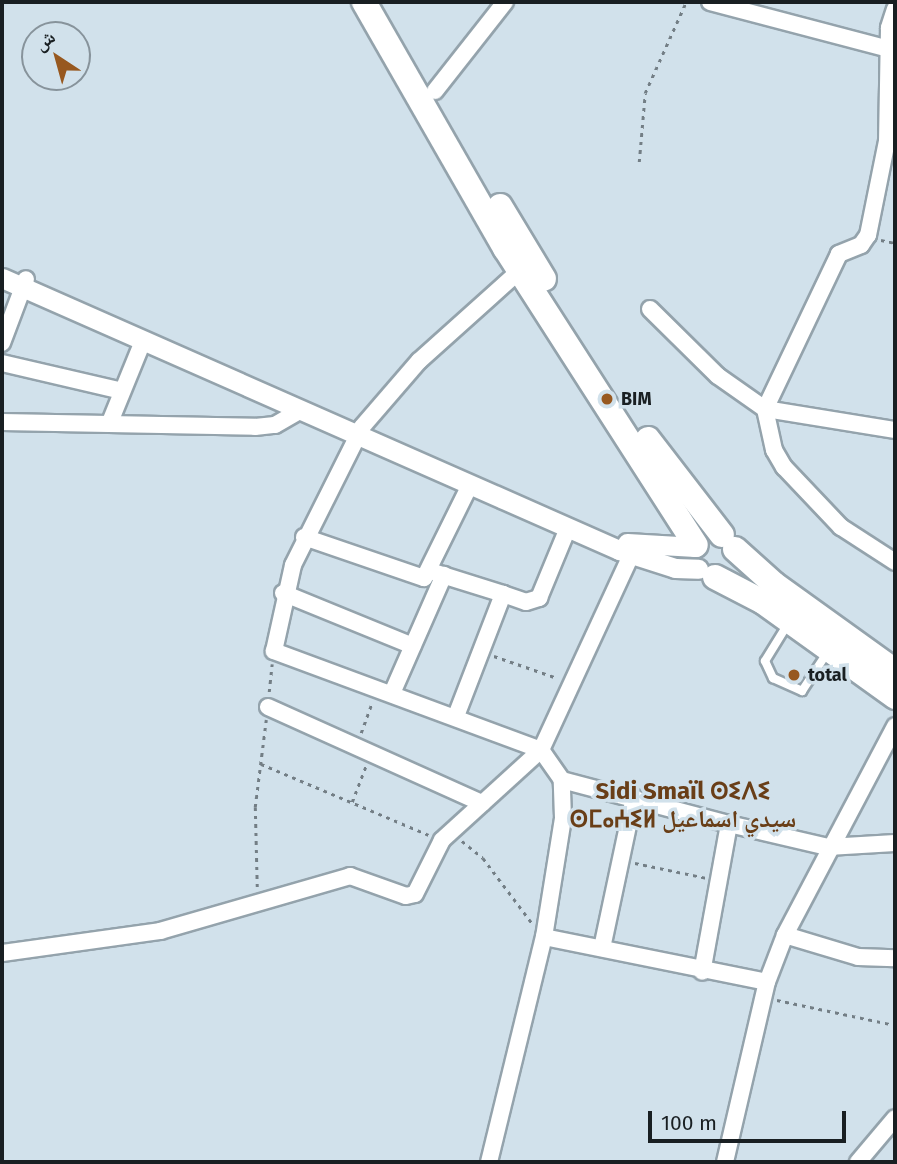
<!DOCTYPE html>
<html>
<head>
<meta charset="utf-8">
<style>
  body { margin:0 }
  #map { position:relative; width:897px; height:1164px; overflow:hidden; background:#d1e1eb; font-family:"Fira Sans","Noto Naskh Arabic","Noto Sans Tifinagh",sans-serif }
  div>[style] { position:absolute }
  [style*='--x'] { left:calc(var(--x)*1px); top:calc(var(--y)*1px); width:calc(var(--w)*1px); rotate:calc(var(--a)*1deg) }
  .path>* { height:2.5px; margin-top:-1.25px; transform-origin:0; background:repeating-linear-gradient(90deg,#737e85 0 3.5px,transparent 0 8.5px) }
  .roads { filter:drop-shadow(2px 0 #94a3ac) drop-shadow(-2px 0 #94a3ac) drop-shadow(0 2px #94a3ac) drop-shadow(0 -2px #94a3ac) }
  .service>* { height:8px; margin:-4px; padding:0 4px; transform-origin:4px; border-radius:4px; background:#fff }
  .minor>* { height:16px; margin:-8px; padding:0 8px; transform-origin:8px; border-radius:8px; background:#fff }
  .tertiary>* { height:19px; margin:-9.5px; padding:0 9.5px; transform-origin:9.5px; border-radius:9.5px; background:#fff }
  .primary>* { height:24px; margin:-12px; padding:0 12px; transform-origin:12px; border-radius:12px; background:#fff }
  .dots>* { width:19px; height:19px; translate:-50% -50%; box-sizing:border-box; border:4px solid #d1e1eb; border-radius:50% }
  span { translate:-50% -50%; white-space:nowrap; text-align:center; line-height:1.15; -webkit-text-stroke:7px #d1e1eb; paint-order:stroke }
  .poi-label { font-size:18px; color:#191f22; font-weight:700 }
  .left { translate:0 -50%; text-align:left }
  .district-label { font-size:24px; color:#693e17; font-weight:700 }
  .frame { position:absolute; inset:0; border:4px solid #191f22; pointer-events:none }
  .north { position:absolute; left:21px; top:21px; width:70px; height:70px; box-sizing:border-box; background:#d1e1eb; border:2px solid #87939b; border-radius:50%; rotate:324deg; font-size:19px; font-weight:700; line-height:28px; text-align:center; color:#191f22 }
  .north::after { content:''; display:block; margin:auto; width:24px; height:32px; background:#97581f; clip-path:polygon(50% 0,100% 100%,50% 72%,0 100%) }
  .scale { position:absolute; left:648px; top:1111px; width:198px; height:32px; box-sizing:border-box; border:4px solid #191f22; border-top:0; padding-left:9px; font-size:21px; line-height:24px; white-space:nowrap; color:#191f22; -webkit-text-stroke:5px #d1e1eb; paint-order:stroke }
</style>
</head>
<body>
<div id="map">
  <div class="path">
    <i style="--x:639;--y:162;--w:69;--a:-85"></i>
    <i style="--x:645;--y:93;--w:100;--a:-65.7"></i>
    <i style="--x:881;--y:240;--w:14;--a:12"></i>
    <i style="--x:494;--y:656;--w:67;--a:19.2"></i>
    <i style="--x:269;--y:692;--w:28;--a:-84"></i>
    <i style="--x:361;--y:733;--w:33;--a:-70"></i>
    <i style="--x:261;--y:764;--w:182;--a:22.9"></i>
    <i style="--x:352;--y:802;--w:39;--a:-69"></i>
    <i style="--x:462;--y:841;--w:27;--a:39"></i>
    <i style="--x:483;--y:858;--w:81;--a:53"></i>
    <i style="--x:635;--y:863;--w:74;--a:11.8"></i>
    <i style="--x:257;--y:887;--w:80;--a:-91.4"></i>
    <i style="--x:255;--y:807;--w:88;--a:-82.8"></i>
    <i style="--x:777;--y:1000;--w:121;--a:12"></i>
  </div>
  <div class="roads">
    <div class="service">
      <i style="--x:789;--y:622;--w:46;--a:121.6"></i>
      <i style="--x:765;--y:661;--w:19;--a:65"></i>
      <i style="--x:773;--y:678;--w:32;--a:24"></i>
      <i style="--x:802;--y:691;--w:45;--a:-56.7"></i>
    </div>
    <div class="minor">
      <i style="--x:710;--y:2;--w:185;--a:14.7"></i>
      <i style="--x:895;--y:9;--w:20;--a:108"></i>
      <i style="--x:889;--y:28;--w:113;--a:91"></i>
      <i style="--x:887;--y:141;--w:96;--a:101.4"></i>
      <i style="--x:868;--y:235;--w:12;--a:125"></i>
      <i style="--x:861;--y:245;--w:24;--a:158"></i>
      <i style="--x:839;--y:254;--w:172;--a:115.5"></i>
      <i style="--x:765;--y:409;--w:42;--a:77.6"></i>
      <i style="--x:774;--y:450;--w:20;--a:60"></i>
      <i style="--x:784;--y:467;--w:83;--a:46.5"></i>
      <i style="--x:841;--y:527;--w:64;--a:32.9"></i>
      <i style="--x:435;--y:91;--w:113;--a:-51.8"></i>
      <i style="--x:650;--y:309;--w:95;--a:44.6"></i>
      <i style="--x:718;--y:376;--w:57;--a:35.1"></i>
      <i style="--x:765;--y:409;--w:132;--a:9.2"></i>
      <i style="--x:2;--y:343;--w:68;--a:-69.4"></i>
      <i style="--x:2;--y:363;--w:123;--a:13.1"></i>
      <i style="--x:2;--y:422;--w:253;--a:1.1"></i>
      <i style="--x:255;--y:427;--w:20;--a:-6"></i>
      <i style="--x:275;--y:425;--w:30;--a:-30"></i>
      <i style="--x:110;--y:422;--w:87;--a:-67.8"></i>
      <i style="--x:304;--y:537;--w:127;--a:18.9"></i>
      <i style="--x:424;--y:578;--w:104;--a:-63.7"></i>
      <i style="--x:436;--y:573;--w:70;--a:17.4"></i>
      <i style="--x:283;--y:593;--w:140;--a:22.2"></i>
      <i style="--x:393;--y:691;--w:127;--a:-66.3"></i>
      <i style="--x:268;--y:707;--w:235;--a:24.2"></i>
      <i style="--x:456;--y:716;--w:131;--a:-68.9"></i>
      <i style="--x:503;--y:594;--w:24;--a:19"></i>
      <i style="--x:526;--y:602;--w:14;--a:-17"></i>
      <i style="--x:539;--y:598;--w:76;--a:-67.5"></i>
      <i style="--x:562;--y:780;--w:173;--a:14.8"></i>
      <i style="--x:729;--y:824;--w:150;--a:100.3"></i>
      <i style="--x:729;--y:824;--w:102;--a:13.1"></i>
      <i style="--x:828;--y:847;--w:67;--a:-3.4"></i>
      <i style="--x:785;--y:935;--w:76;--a:16.8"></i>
      <i style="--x:858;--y:957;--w:37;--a:2"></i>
      <i style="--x:544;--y:937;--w:227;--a:11.4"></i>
      <i style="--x:602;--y:948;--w:154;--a:-78"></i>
      <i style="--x:2;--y:953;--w:160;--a:-7.9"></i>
      <i style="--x:160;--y:931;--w:198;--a:-16.1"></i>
      <i style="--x:350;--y:876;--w:59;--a:19.7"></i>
      <i style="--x:406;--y:896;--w:9;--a:-13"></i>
      <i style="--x:415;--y:894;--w:60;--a:-63.4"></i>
      <i style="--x:442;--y:840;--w:134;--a:-42.3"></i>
      <i style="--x:541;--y:750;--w:215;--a:-65.2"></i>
      <i style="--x:489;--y:1162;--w:232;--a:-76.3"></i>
      <i style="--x:544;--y:937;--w:121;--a:-80.9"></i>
      <i style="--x:563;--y:818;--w:38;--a:-92"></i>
      <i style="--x:562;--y:780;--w:37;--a:-125"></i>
      <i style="--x:541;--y:750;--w:285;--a:-159.7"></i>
      <i style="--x:274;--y:651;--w:88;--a:-77.5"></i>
      <i style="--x:293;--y:565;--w:154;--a:-63.4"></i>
      <i style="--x:362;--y:427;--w:87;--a:-49.2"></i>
      <i style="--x:419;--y:361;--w:142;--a:-41.9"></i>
      <i style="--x:725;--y:1162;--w:185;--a:-76.9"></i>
      <i style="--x:767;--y:982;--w:50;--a:-69"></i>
      <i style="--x:785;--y:935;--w:236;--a:-62.2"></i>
      <i style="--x:858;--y:1162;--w:57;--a:-49.9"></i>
    </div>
    <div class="tertiary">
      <i style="--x:2;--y:278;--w:674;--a:23.79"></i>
      <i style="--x:619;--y:550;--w:59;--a:17.8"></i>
      <i style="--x:675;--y:568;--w:23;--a:2"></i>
      <i style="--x:627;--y:543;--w:68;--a:3.4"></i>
    </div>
    <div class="primary">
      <i style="--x:364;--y:2;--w:284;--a:60.2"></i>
      <i style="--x:505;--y:248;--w:353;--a:57.3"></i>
      <i style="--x:500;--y:206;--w:85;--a:58.9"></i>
      <i style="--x:648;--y:439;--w:121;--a:52.4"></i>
      <i style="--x:735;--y:549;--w:52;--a:41.9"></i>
      <i style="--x:774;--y:584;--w:149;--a:35.7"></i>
      <i style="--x:715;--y:577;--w:54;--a:27.5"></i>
      <i style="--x:763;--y:602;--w:163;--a:35.7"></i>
    </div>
  </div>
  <div class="dots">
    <i style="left:607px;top:399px;background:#97581f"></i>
    <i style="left:794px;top:675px;background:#97581f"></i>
  </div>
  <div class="poi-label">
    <span class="left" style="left:621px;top:399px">BIM</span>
    <span class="left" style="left:808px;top:675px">total</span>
  </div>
  <div class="district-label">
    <span style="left:683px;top:806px">Sidi Smaïl ⵙⵉⴷⵉ<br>ⵙⵎⴰⵄⵉⵍ سيدي اسماعيل</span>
  </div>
  <div class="frame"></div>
  <div class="north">ش</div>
  <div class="scale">100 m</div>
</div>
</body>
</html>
